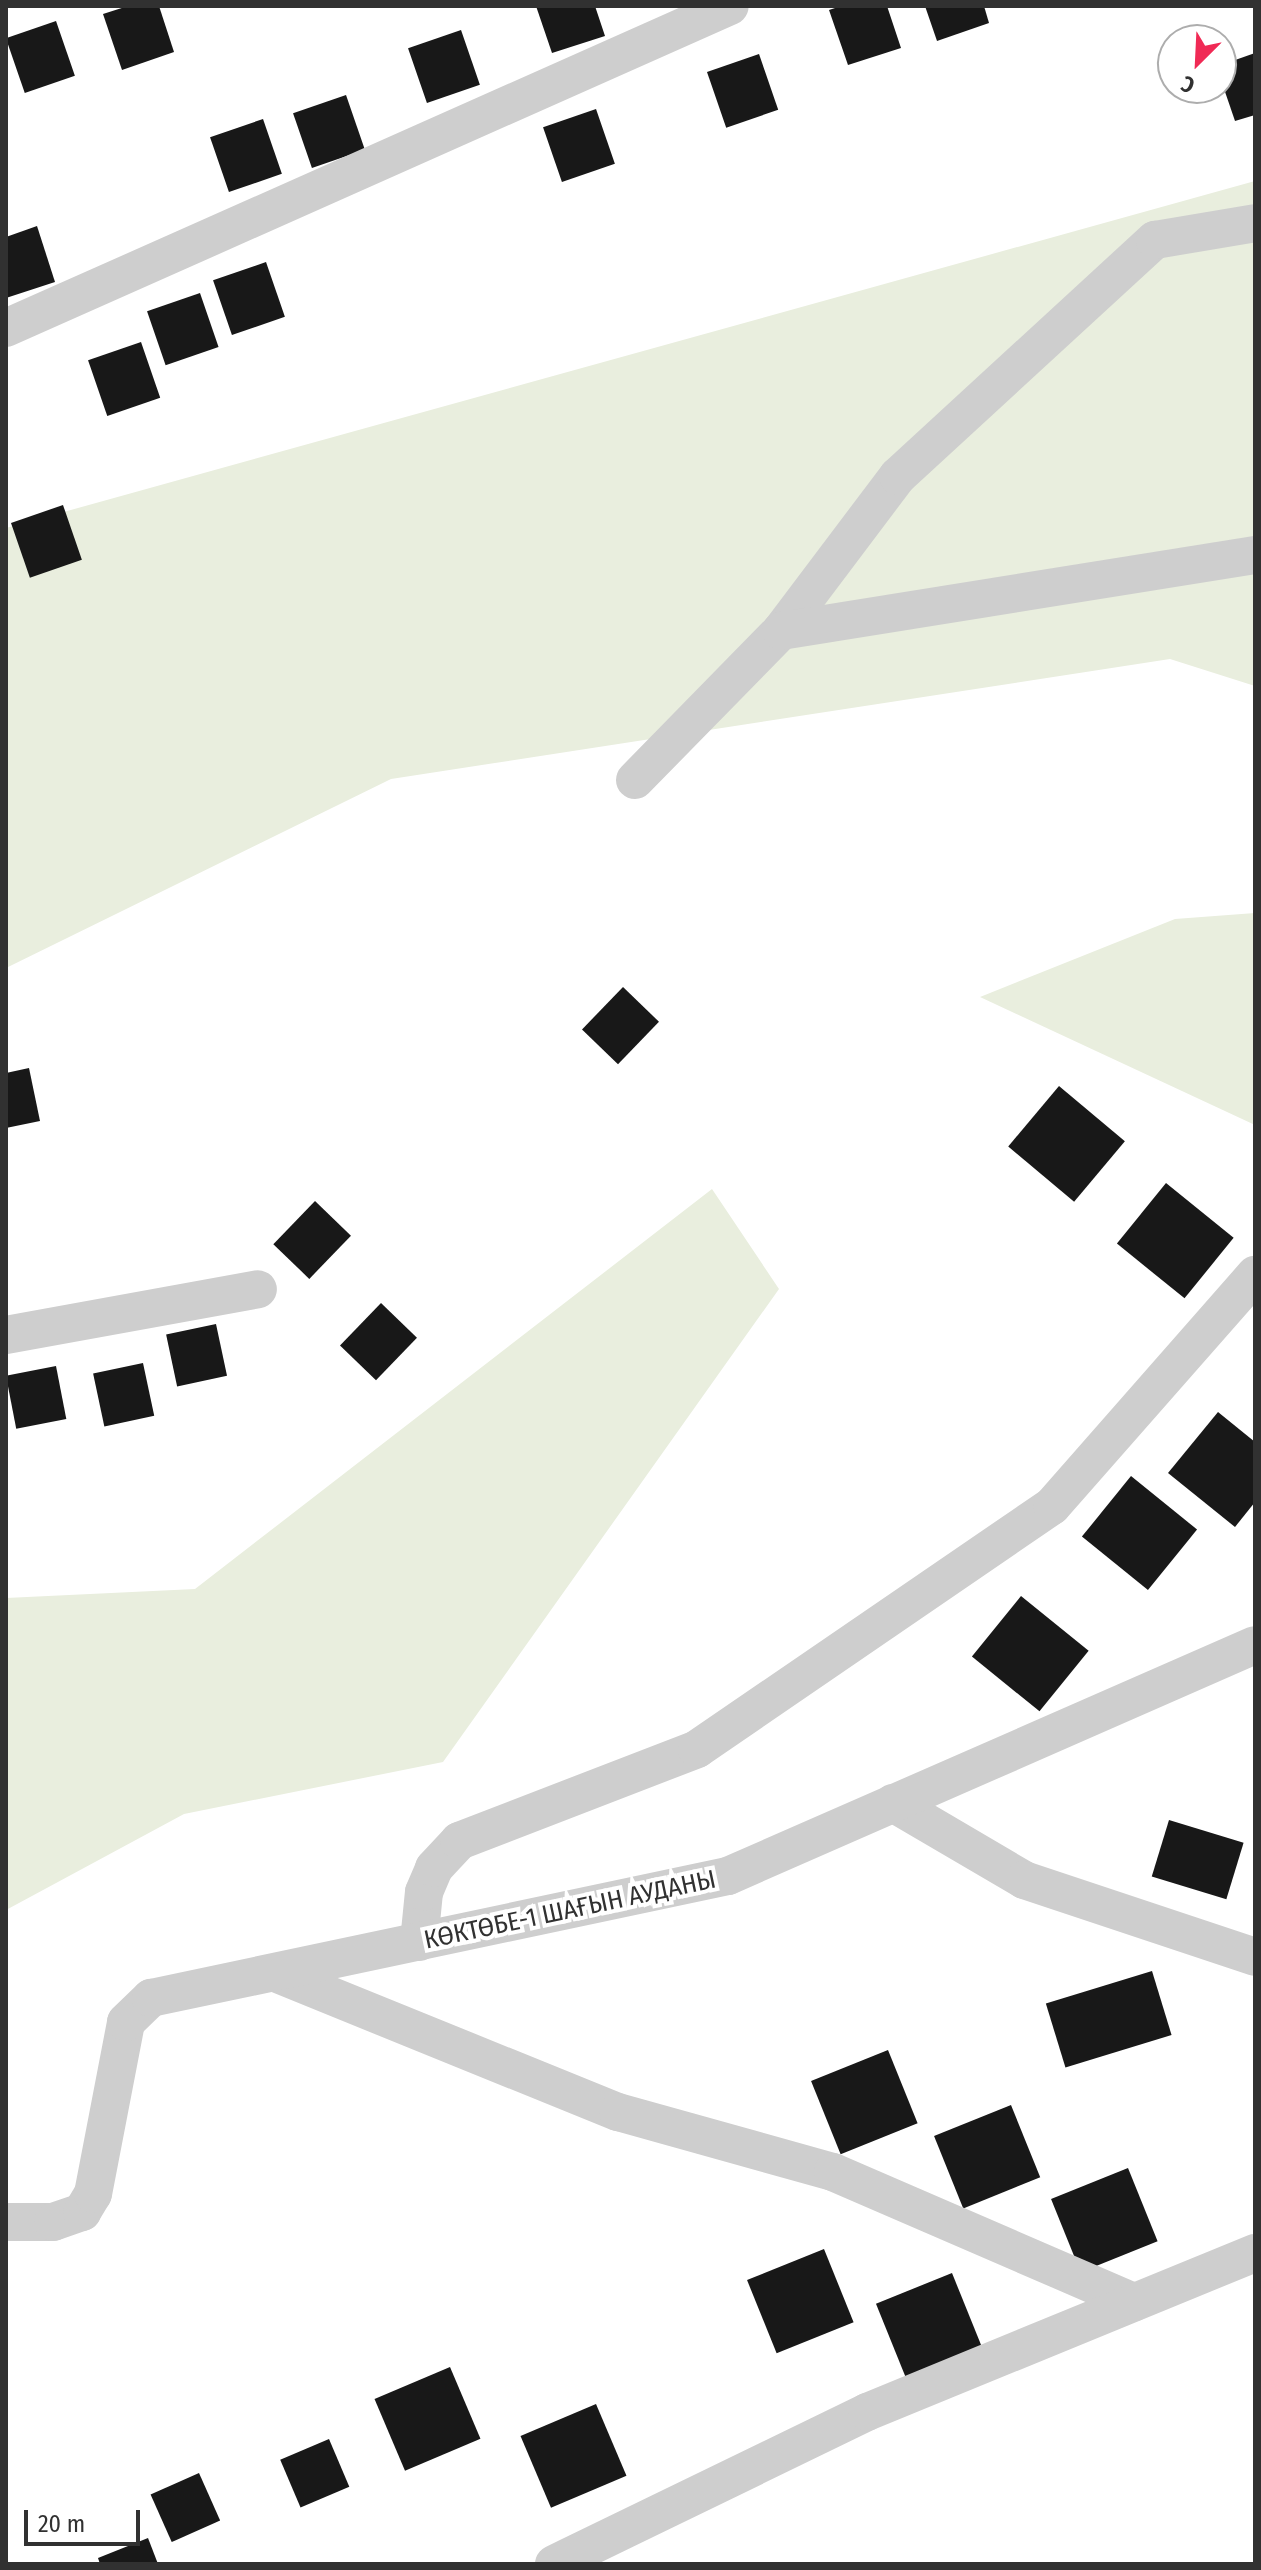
<!DOCTYPE html>
<html>
<head>
<meta charset="utf-8">
<style>
  body { margin:0 }
  #map { position:relative; width:1261px; height:2570px; overflow:hidden; background:#fff; font-family:"Fira Sans Condensed",sans-serif }
  div>[style] { position:absolute }
  [style*='--x'] { left:calc(var(--x)*1px); top:calc(var(--y)*1px); width:calc(var(--w)*1px); rotate:calc(var(--a)*1deg) }
  .green>* { inset:0; background:#e9eede }
  .building>* { inset:0; background:#181818; transform-origin:0 0 }
  .minor>* { height:38px; margin:-19px; padding:0 19px; transform-origin:19px; border-radius:19px; background:#cecece }
  span { translate:-50% -50%; white-space:nowrap; text-align:center; line-height:1.15; -webkit-text-stroke:8px #fff; paint-order:stroke }
  .street-label { font-size:26px; color:#313131 }
  .frame { position:absolute; inset:0; border:8px solid #313131; pointer-events:none }
  .north { position:absolute; left:1157px; top:24px; width:80px; height:80px; box-sizing:border-box; background:#fff; border:2px solid #adadad; border-radius:50%; rotate:204deg; font-size:22px; font-weight:700; line-height:32px; text-align:center; color:#313131 }
  .north::after { content:''; display:block; margin:auto; width:28px; height:36px; background:#f02a55; clip-path:polygon(50% 0,100% 100%,50% 72%,0 100%) }
  .scale { position:absolute; left:24px; top:2510px; width:116px; height:36px; box-sizing:border-box; border:4px solid #313131; border-top:0; padding-left:10px; font-size:24px; line-height:28px; white-space:nowrap; color:#313131; -webkit-text-stroke:6px #fff; paint-order:stroke }
</style>
</head>
<body>
<div id="map">
  <div class="green">
    <i style="clip-path:polygon(1255px 181px,1255px 686px,1170px 659px,391px 779px,6px 968px,6px 528px)"></i>
    <i style="clip-path:polygon(1255px 913px,1255px 1125px,980px 997px,1175px 919px)"></i>
    <i style="clip-path:polygon(712px 1189px,779px 1289px,443px 1762px,184px 1814px,6px 1910px,6px 1598px,195px 1589px)"></i>
  </div>
  <div class="building">
    <i style="clip-path:polygon(128px 6px,159px 6px,174px 52px,122px 70px,103px 14px)"></i>
    <i style="clip-path:polygon(536px 6px,595px 6px,605px 36px,552px 53px)"></i>
    <i style="clip-path:polygon(841px 6px,887px 6px,901px 48px,848px 65px,829px 10px)"></i>
    <i style="clip-path:polygon(925px 6px,984px 6px,989px 23px,937px 41px)"></i>
    <i style="left:56px;top:21px;width:58px;height:53px;rotate:71deg"></i>
    <i style="left:461px;top:30px;width:58px;height:56px;rotate:71deg"></i>
    <i style="clip-path:polygon(1255px 53px,1255px 115px,1235px 121px,1221px 80px,1221px 65px)"></i>
    <i style="left:759px;top:54px;width:59px;height:55px;rotate:71deg"></i>
    <i style="left:346px;top:95px;width:58px;height:56px;rotate:71deg"></i>
    <i style="left:596px;top:109px;width:58px;height:56px;rotate:71deg"></i>
    <i style="left:263px;top:119px;width:58px;height:56px;rotate:71deg"></i>
    <i style="clip-path:polygon(37px 226px,55px 282px,6px 298px,6px 237px)"></i>
    <i style="left:266px;top:262px;width:58px;height:56px;rotate:71deg"></i>
    <i style="left:200px;top:293px;width:57px;height:56px;rotate:71deg"></i>
    <i style="left:141px;top:342px;width:59px;height:56px;rotate:71deg"></i>
    <i style="left:63px;top:505px;width:58px;height:55px;rotate:71deg"></i>
    <i style="left:623px;top:987px;width:50px;height:59px;rotate:44deg"></i>
    <i style="clip-path:polygon(29px 1068px,40px 1121px,6px 1128px,6px 1073px)"></i>
    <i style="left:1059px;top:1086px;width:86px;height:79px;rotate:40deg"></i>
    <i style="left:1166px;top:1183px;width:87px;height:78px;rotate:39deg"></i>
    <i style="left:315px;top:1201px;width:50px;height:60px;rotate:44deg"></i>
    <i style="left:381px;top:1303px;width:50px;height:59px;rotate:44deg"></i>
    <i style="left:216px;top:1324px;width:53px;height:51px;rotate:78deg"></i>
    <i style="left:143px;top:1363px;width:54px;height:51px;rotate:78deg"></i>
    <i style="left:56px;top:1366px;width:54px;height:51px;rotate:79deg"></i>
    <i style="clip-path:polygon(1218px 1412px,1255px 1442px,1255px 1502px,1235px 1527px,1168px 1473px)"></i>
    <i style="left:1131px;top:1476px;width:85px;height:78px;rotate:39deg"></i>
    <i style="left:1021px;top:1596px;width:87px;height:78px;rotate:39deg"></i>
    <i style="left:1169px;top:1820px;width:78px;height:59px;rotate:17deg"></i>
    <i style="left:1152px;top:1971px;width:67px;height:111px;rotate:73deg"></i>
    <i style="left:888px;top:2050px;width:79px;height:83px;rotate:68deg"></i>
    <i style="left:1011px;top:2105px;width:78px;height:83px;rotate:68deg"></i>
    <i style="left:1128px;top:2168px;width:79px;height:83px;rotate:68deg"></i>
    <i style="left:824px;top:2249px;width:79px;height:83px;rotate:68deg"></i>
    <i style="left:952px;top:2273px;width:79px;height:82px;rotate:68deg"></i>
    <i style="left:450px;top:2367px;width:78px;height:82px;rotate:67deg"></i>
    <i style="left:596px;top:2404px;width:78px;height:82px;rotate:67deg"></i>
    <i style="left:329px;top:2439px;width:52px;height:53px;rotate:67deg"></i>
    <i style="left:199px;top:2473px;width:52px;height:53px;rotate:66deg"></i>
    <i style="clip-path:polygon(148px 2538px,158px 2564px,100px 2564px,98px 2558px)"></i>
  </div>
  <div class="minor">
    <i style="--x:6;--y:328;--w:792;--a:-23.98"></i>
    <i style="--x:781;--y:631;--w:194;--a:-53"></i>
    <i style="--x:898;--y:476;--w:349;--a:-42.6"></i>
    <i style="--x:1155;--y:240;--w:101;--a:-9.6"></i>
    <i style="--x:635;--y:780;--w:209;--a:-45.6"></i>
    <i style="--x:781;--y:631;--w:480;--a:-9.1"></i>
    <i style="--x:6;--y:1335;--w:256;--a:-10.3"></i>
    <i style="--x:893;--y:1803;--w:152;--a:30.4"></i>
    <i style="--x:1024;--y:1880;--w:243;--a:18.4"></i>
    <i style="--x:419;--y:1942;--w:50;--a:-84.3"></i>
    <i style="--x:424;--y:1892;--w:26;--a:-67"></i>
    <i style="--x:434;--y:1868;--w:37;--a:-47"></i>
    <i style="--x:459;--y:1841;--w:255;--a:-21.1"></i>
    <i style="--x:697;--y:1749;--w:430;--a:-34.4"></i>
    <i style="--x:1052;--y:1506;--w:308;--a:-48.7"></i>
    <i style="--x:275;--y:1973;--w:370;--a:22.1"></i>
    <i style="--x:618;--y:2112;--w:223;--a:15.6"></i>
    <i style="--x:833;--y:2172;--w:328;--a:23.4"></i>
    <i style="--x:6;--y:2222;--w:47;--a:0"></i>
    <i style="--x:53;--y:2222;--w:31;--a:-19"></i>
    <i style="--x:82;--y:2212;--w:21;--a:-59"></i>
    <i style="--x:93;--y:2194;--w:175;--a:-79.1"></i>
    <i style="--x:126;--y:2022;--w:35;--a:-44"></i>
    <i style="--x:151;--y:1998;--w:590;--a:-11.94"></i>
    <i style="--x:728;--y:1876;--w:575;--a:-23.67"></i>
    <i style="--x:554;--y:2564;--w:348;--a:-25.9"></i>
    <i style="--x:867;--y:2412;--w:419;--a:-22.3"></i>
  </div>
  <div class="street-label">
    <span style="left:570px;top:1910px;rotate:-12deg">КӨКТӨБЕ-1 ШАҒЫН АУДАНЫ</span>
  </div>
  <div class="frame"></div>
  <div class="north">С</div>
  <div class="scale">20 m</div>
</div>
</body>
</html>
